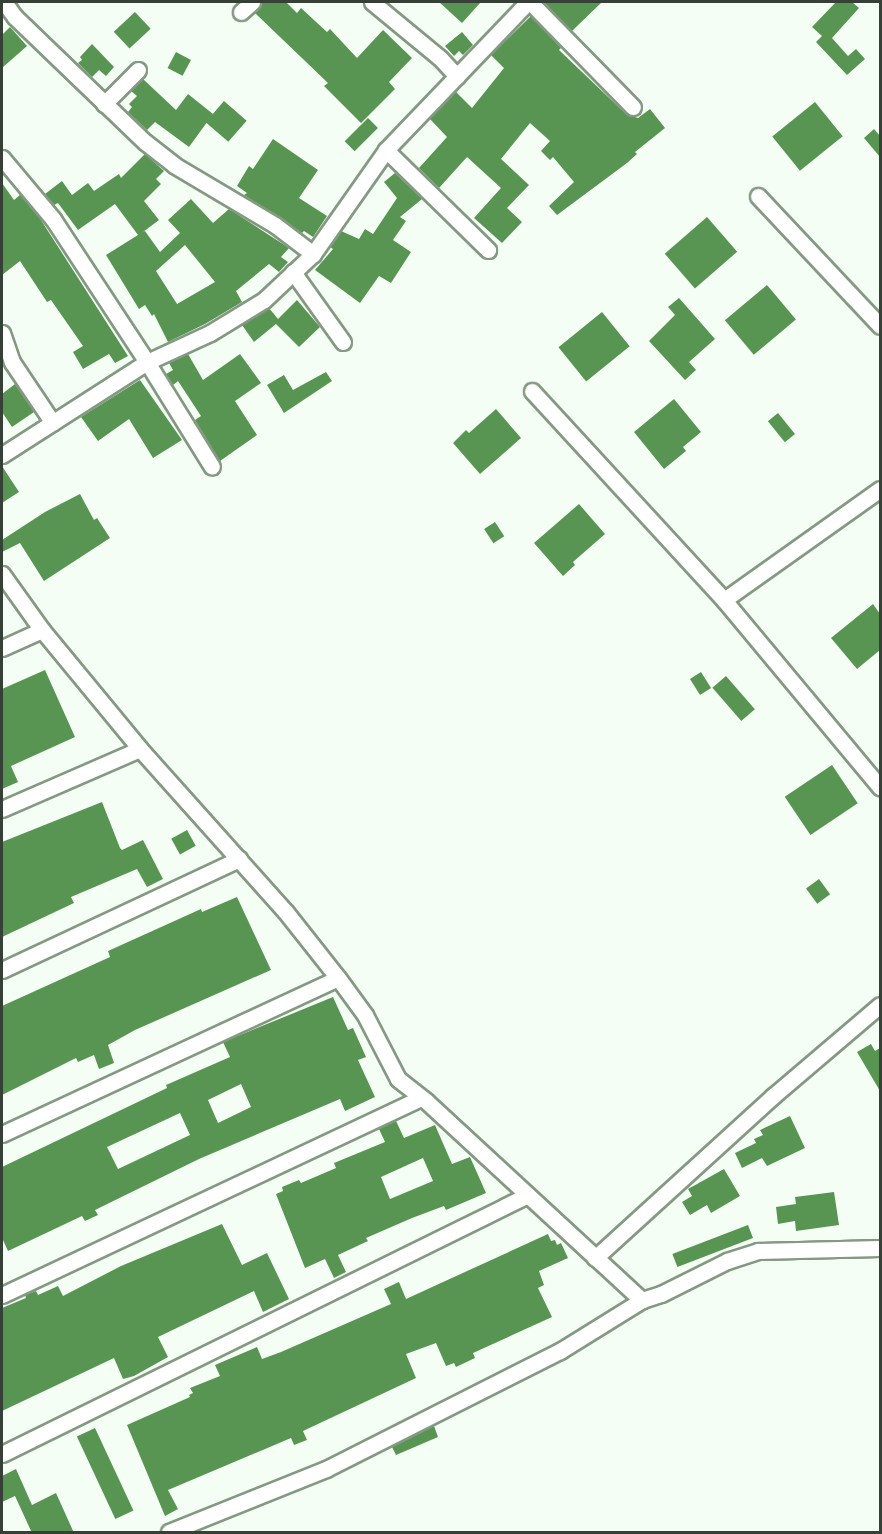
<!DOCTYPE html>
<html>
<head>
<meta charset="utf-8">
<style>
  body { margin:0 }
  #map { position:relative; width:882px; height:1534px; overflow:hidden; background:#f5fef4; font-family:"DM Sans",sans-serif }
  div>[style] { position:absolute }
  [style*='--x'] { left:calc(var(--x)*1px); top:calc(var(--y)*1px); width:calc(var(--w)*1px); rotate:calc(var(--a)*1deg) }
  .building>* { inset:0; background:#589553; transform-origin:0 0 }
  .roads { filter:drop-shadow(2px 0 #849982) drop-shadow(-2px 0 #849982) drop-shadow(0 2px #849982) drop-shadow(0 -2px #849982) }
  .minor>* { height:15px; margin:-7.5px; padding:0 7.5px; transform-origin:7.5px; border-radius:7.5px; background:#fff }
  span { translate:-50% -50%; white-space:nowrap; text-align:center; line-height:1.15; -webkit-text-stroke:6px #f5fef4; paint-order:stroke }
  .frame { position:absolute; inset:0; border:3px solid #374036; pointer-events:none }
</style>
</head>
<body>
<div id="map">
  <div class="building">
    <i style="clip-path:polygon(263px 2px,286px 2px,297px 13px,301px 8px,327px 32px,330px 29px,357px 58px,383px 30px,412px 58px,389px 82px,395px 89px,361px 123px,324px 86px,328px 83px,255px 13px)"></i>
    <i style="clip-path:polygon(439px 2px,481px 2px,462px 23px)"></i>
    <i style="clip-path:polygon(543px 2px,602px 2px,572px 31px)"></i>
    <i style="clip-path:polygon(836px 2px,852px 2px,859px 8px,832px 38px,848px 56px,856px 49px,865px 59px,847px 75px,816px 42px,822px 36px,812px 27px)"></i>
    <i style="left:135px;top:12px;width:23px;height:29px;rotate:47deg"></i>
    <i style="clip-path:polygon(531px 16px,561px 48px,559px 50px,626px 114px,638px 118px,650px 109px,665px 128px,635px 152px,637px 154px,627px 163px,557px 215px,549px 206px,574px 182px,553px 157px,550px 160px,541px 151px,550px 141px,530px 123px,501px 159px,529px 185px,507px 208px,522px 222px,502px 243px,474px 218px,501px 188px,467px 157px,439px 188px,419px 168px,447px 137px,430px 119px,456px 92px,472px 108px,504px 68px,491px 55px)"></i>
    <i style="clip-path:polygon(10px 27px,27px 46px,2px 68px,2px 35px)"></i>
    <i style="clip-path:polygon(462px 32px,473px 45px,463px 55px,459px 51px,454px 56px,445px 46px)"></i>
    <i style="clip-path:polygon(92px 44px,114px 67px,106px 76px,99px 70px,92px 77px,78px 63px,82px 60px,80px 57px)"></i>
    <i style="left:176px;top:52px;width:17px;height:18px;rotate:28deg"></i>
    <i style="clip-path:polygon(143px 79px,176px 110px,188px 94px,213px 114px,189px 147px,155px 122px,147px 130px,128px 112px,132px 107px,129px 104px,137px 96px,131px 91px)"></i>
    <i style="left:224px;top:101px;width:30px;height:28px;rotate:41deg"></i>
    <i style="left:815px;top:102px;width:44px;height:55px;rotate:51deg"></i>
    <i style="left:368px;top:118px;width:14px;height:33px;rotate:45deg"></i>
    <i style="clip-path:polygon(874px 129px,880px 136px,880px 157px,864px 138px)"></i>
    <i style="clip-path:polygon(273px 139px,318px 170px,299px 198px,327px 216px,313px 237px,304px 231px,302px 233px,244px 195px,247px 193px,237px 186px,249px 166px,253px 169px)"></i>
    <i style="clip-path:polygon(evenodd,145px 154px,164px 171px,156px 179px,161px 184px,144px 201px,159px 220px,143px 232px,145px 231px,160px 252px,180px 233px,168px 220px,191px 199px,213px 223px,229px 209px,289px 248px,281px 257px,288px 262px,279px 272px,269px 264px,236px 291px,242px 302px,205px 324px,168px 342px,154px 314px,152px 316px,145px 305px,139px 309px,106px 255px,138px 235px,115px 204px,78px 230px,58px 203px,54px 205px,45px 194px,62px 181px,72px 195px,88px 183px,94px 191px,119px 174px,121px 178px,145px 154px,185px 245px,215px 282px,177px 304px,156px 271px,185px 245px)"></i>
    <i style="clip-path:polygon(395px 173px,422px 199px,400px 217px,406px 221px,393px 240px,411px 252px,391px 283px,379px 276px,360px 303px,315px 270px,333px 249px,330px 247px,341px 231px,359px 239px,365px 229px,373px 234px,397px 198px,384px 182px)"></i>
    <i style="clip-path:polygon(2px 183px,14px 200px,20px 195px,39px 217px,128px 356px,115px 363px,109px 354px,83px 369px,73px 352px,83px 346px,51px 300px,47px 302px,20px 261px,2px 275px)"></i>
    <i style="left:707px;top:217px;width:46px;height:56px;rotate:49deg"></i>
    <i style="left:767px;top:285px;width:45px;height:55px;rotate:50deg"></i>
    <i style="clip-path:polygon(679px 298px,715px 339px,689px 362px,696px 370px,685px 380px,649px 341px,675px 315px,668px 307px)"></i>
    <i style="clip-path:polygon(297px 300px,320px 327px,299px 347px,276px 324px,254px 342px,242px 325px,269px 308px,278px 319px)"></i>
    <i style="left:602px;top:312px;width:44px;height:56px;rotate:51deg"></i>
    <i style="clip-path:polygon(188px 354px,203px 380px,240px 354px,261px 383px,235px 401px,257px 435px,220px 461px,195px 420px,201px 416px,178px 381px,173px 385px,166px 374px,173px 370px,169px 363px)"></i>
    <i style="clip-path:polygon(326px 372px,332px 381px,284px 413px,267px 385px,284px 375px,293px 390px)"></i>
    <i style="clip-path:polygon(140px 380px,182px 440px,153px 458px,129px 419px,98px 441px,81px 417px)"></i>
    <i style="clip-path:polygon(15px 384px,34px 412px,12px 427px,2px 412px,2px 394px)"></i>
    <i style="clip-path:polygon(674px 399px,701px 432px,683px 447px,686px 451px,664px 469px,634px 432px)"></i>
    <i style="clip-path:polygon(496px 409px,521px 438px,480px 474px,453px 443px,466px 430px,469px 433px)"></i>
    <i style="left:778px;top:413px;width:27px;height:13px;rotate:51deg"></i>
    <i style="clip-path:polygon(2px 466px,19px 492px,2px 503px)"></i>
    <i style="clip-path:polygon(80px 494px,94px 520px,97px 518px,110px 538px,44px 581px,20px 543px,2px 552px,2px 540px,45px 512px)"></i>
    <i style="clip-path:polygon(579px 504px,605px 534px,573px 562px,575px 565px,563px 576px,534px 543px)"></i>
    <i style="left:495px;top:522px;width:17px;height:13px;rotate:57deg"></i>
    <i style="clip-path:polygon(873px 604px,880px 614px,880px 650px,857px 669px,831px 638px)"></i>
    <i style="clip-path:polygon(45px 670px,75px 737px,11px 766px,18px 782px,2px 789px,2px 689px)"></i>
    <i style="left:701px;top:672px;width:19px;height:13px;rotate:58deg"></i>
    <i style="left:726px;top:676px;width:44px;height:18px;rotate:49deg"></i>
    <i style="left:832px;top:765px;width:46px;height:57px;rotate:56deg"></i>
    <i style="clip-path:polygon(102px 802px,120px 848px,122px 850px,143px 840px,163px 879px,147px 887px,137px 869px,71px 897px,74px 903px,2px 937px,2px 842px)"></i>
    <i style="left:187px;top:830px;width:18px;height:18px;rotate:61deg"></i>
    <i style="left:819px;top:879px;width:19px;height:16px;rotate:54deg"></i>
    <i style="clip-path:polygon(237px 897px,271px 970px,135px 1030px,108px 1045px,114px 1063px,99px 1069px,94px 1055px,78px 1062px,76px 1058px,2px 1095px,2px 1006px,110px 957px,108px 951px,201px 909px,202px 912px)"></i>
    <i style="clip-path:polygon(evenodd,333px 997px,348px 1030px,353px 1028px,366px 1057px,358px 1060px,375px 1097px,345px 1111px,340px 1099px,199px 1159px,95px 1210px,98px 1215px,85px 1221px,82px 1216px,8px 1251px,2px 1238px,2px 1167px,167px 1088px,166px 1085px,230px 1057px,223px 1042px,333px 997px,241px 1084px,251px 1107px,218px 1123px,208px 1100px,241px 1084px,333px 997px,180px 1113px,190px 1135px,118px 1169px,107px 1147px,180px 1113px)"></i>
    <i style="clip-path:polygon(871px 1044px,875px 1051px,880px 1048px,880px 1091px,857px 1052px)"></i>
    <i style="clip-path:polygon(790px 1116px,805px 1148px,767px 1166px,762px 1158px,742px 1168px,735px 1153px,756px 1143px,754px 1139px,763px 1135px,760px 1130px)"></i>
    <i style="clip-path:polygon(evenodd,396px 1121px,404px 1138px,435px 1125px,452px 1164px,470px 1157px,486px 1193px,446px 1210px,444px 1206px,412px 1218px,366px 1238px,368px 1241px,338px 1255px,346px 1272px,334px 1278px,325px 1259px,305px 1268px,276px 1194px,283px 1191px,282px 1187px,299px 1180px,301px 1183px,336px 1168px,334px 1163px,385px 1142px,379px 1129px,396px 1121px,423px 1158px,433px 1181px,390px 1199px,381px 1177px,423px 1158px)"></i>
    <i style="clip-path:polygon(724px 1169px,740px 1196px,711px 1213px,707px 1205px,690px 1215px,682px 1202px,692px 1196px,688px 1189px)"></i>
    <i style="clip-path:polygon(834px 1192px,839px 1225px,796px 1231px,795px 1221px,778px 1224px,776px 1207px,796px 1204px,795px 1197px)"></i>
    <i style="clip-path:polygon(222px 1224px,242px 1265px,267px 1253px,289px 1299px,263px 1312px,254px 1291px,158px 1337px,168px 1357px,134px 1376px,123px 1379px,114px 1358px,2px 1411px,2px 1308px,26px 1298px,25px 1295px,36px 1291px,38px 1295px,58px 1286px,63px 1296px,121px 1266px)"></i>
    <i style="left:748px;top:1225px;width:14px;height:81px;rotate:69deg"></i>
    <i style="clip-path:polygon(548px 1234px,551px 1241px,555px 1240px,557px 1245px,561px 1243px,568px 1258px,539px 1271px,544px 1285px,538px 1288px,552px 1317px,473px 1353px,475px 1358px,456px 1367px,454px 1363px,446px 1366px,436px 1343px,406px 1354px,416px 1378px,303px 1431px,307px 1440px,294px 1445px,291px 1438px,168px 1490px,178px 1509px,165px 1516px,127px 1425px,190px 1397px,189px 1395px,193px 1393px,190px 1388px,220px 1376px,215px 1365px,257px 1347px,262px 1359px,281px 1352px,391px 1304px,384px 1289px,399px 1282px,406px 1299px)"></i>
    <i style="clip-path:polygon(434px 1426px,438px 1437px,396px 1455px,392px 1447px)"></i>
    <i style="left:95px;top:1428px;width:91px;height:20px;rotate:65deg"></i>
    <i style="clip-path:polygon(16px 1469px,32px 1505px,56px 1493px,74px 1533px,32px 1533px,15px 1496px,2px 1502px,2px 1476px)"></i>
  </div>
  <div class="roads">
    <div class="minor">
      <i style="--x:4;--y:2;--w:19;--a:54"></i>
      <i style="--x:15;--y:17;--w:180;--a:43.9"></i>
      <i style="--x:145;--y:142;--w:37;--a:38"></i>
      <i style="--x:174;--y:165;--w:117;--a:30.7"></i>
      <i style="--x:275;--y:225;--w:48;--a:37.3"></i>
      <i style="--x:372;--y:2;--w:88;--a:39.5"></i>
      <i style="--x:440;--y:58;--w:25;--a:47"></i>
      <i style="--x:530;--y:2;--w:147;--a:45.6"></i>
      <i style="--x:241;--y:12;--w:15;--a:-42"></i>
      <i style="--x:104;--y:104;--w:48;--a:-45"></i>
      <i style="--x:386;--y:150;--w:143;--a:44.4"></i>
      <i style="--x:2;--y:158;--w:80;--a:50.1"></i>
      <i style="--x:53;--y:219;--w:171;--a:56.7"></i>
      <i style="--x:147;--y:362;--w:123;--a:58.2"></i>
      <i style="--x:758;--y:196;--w:178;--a:46.8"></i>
      <i style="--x:293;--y:272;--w:86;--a:54.5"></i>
      <i style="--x:2;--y:333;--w:31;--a:71"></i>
      <i style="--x:12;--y:362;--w:73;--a:56.1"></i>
      <i style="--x:532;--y:391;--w:284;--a:47.4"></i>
      <i style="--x:724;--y:600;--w:244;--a:50.2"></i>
      <i style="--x:2;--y:455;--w:172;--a:-32.7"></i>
      <i style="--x:147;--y:362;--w:69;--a:-24.7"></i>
      <i style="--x:210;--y:333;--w:63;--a:-31.4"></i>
      <i style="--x:264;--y:300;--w:67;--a:-43.2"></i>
      <i style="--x:313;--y:254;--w:127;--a:-54.9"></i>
      <i style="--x:386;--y:150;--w:205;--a:-46.2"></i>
      <i style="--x:2;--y:574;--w:69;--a:54.5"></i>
      <i style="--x:42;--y:630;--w:154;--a:50.5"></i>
      <i style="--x:140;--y:749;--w:217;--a:48.2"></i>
      <i style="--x:285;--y:911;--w:85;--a:51.7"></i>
      <i style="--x:338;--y:978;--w:46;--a:53.9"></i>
      <i style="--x:365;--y:1015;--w:72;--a:62.7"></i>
      <i style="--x:398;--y:1079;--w:36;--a:38"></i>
      <i style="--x:426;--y:1101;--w:294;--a:42.7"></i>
      <i style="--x:642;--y:1300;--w:20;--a:-18"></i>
      <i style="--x:661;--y:1294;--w:74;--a:-26.6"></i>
      <i style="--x:727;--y:1261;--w:33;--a:-18"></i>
      <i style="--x:758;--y:1251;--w:122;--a:-1.4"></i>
      <i style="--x:724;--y:600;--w:191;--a:-35.4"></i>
      <i style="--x:2;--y:648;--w:44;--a:-24.2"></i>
      <i style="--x:2;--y:809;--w:150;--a:-23.5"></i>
      <i style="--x:2;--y:970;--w:262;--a:-25.1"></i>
      <i style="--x:2;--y:1134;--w:370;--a:-24.9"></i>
      <i style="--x:595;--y:1258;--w:241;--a:-42.3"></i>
      <i style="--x:773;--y:1096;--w:140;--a:-40.4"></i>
      <i style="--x:2;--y:1295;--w:463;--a:-25.2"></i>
      <i style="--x:2;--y:1454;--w:586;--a:-26.22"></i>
      <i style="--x:169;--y:1532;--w:169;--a:-21.9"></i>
      <i style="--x:326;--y:1469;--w:262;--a:-26.8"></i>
      <i style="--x:560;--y:1351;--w:97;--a:-31.9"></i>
    </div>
  </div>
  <div class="frame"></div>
</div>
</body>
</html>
